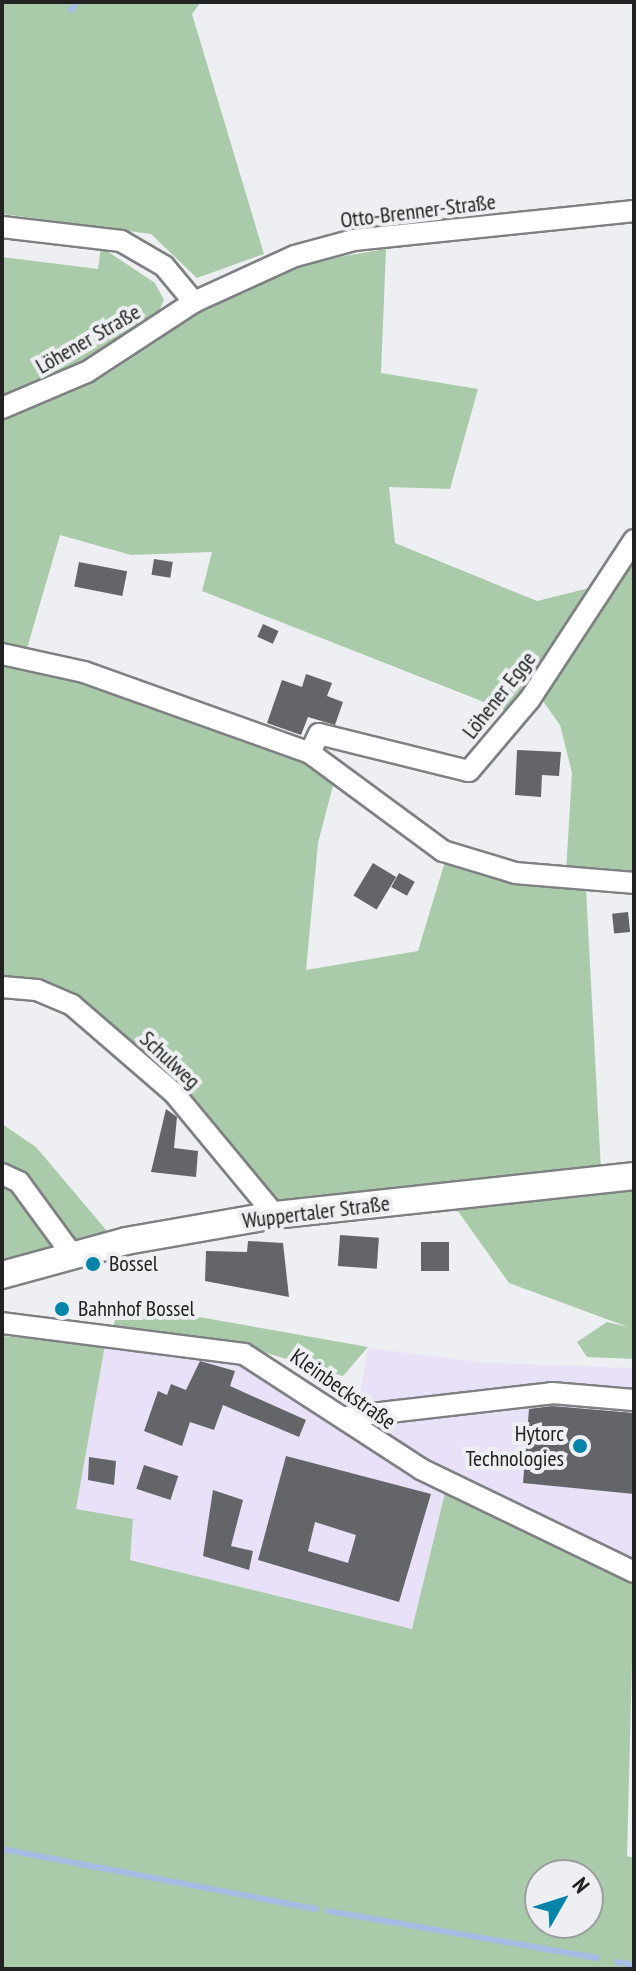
<!DOCTYPE html>
<html>
<head>
<meta charset="utf-8">
<style>
  body { margin:0 }
  #map { position:relative; width:636px; height:1971px; overflow:hidden; background:#eeeff2; font-family:"PT Sans Narrow",sans-serif }
  div>[style] { position:absolute }
  [style*='--x'] { left:calc(var(--x)*1px); top:calc(var(--y)*1px); width:calc(var(--w)*1px); rotate:calc(var(--a)*1deg) }
  .industrial>* { inset:0; background:#e8e1f7 }
  .green>* { inset:0; background:#aacba9 }
  .stream>* { height:6px; margin:-3px; padding:0 3px; transform-origin:3px; border-radius:3px; background:#a6bce2 }
  .building>* { inset:0; background:#646568; transform-origin:0 0 }
  .roads { filter:drop-shadow(2px 0 #7f8083) drop-shadow(-2px 0 #7f8083) drop-shadow(0 2px #7f8083) drop-shadow(0 -2px #7f8083) }
  .minor>* { height:20px; margin:-10px; padding:0 10px; transform-origin:10px; border-radius:10px; background:#fff }
  .major>* { height:26px; margin:-13px; padding:0 13px; transform-origin:13px; border-radius:13px; background:#fff }
  .dots>* { width:22px; height:22px; translate:-50% -50%; box-sizing:border-box; border:4px solid #eeeff2; border-radius:50% }
  span { translate:-50% -50%; white-space:nowrap; text-align:center; line-height:1.15; -webkit-text-stroke:8px #eeeff2; paint-order:stroke }
  .street-label { font-size:22px; color:#222223 }
  .poi-label { font-size:22px; color:#222223 }
  .left { translate:0 -50%; text-align:left }
  .right { translate:-100% -50%; text-align:right }
  .frame { position:absolute; inset:0; border:4px solid #222223; pointer-events:none }
  .north { position:absolute; left:524px; top:1859px; width:80px; height:80px; box-sizing:border-box; background:#eeeff2; border:2px solid #9c9d9f; border-radius:50%; rotate:51deg; font-size:22px; font-weight:700; line-height:32px; text-align:center; color:#222223 }
  .north::after { content:''; display:block; margin:auto; width:28px; height:36px; background:#0484a8; clip-path:polygon(50% 0,100% 100%,50% 72%,0 100%) }
</style>
</head>
<body>
<div id="map">
  <div class="industrial">
    <i style="clip-path:polygon(105px 1345px,236px 1362px,445px 1493px,412px 1629px,130px 1560px,76px 1509px)"></i>
    <i style="clip-path:polygon(368px 1348px,487px 1363px,634px 1368px,634px 1564px,355px 1424px)"></i>
  </div>
  <div class="green">
    <i style="clip-path:polygon(2px 2px,201px 2px,192px 14px,264px 254px,197px 278px,151px 234px,2px 214px)"></i>
    <i style="clip-path:polygon(101px 247px,155px 283px,164px 300px,159px 311px,78px 365px,2px 397px,2px 257px,98px 269px)"></i>
    <i style="clip-path:polygon(386px 249px,381px 373px,478px 389px,450px 489px,389px 487px,395px 543px,537px 601px,601px 585px,512px 713px,202px 591px,212px 552px,131px 555px,60px 535px,26px 652px,2px 648px,2px 421px,109px 373px,229px 293px,302px 263px)"></i>
    <i style="clip-path:polygon(626px 563px,634px 568px,634px 879px,566px 872px,572px 773px,560px 725px,540px 697px)"></i>
    <i style="clip-path:polygon(2px 659px,304px 755px,335px 778px,318px 843px,306px 970px,418px 951px,446px 858px,586px 889px,601px 1170px,271px 1201px,73px 999px,2px 982px)"></i>
    <i style="clip-path:polygon(2px 1124px,36px 1147px,107px 1231px,2px 1262px)"></i>
    <i style="clip-path:polygon(611px 1188px,634px 1191px,634px 1359px,587px 1357px,577px 1342px,607px 1322px,628px 1327px,509px 1283px,455px 1207px)"></i>
    <i style="clip-path:polygon(120px 1302px,199px 1317px,368px 1347px,343px 1376px,243px 1346px,112px 1331px)"></i>
    <i style="clip-path:polygon(evenodd,2px 1336px,105px 1345px,76px 1509px,133px 1519px,130px 1560px,412px 1629px,445px 1493px,634px 1583px,627px 1856px,634px 1858px,634px 1969px,2px 1969px,2px 1336px,540px 1875px,588px 1875px,588px 1923px,540px 1923px,540px 1875px)"></i>
  </div>
  <div class="stream">
    <i style="--x:71;--y:10;--w:10;--a:-53"></i>
    <i style="--x:2;--y:1849;--w:320;--a:10.8"></i>
    <i style="--x:328;--y:1911;--w:273;--a:9.9"></i>
    <i style="--x:617;--y:1962;--w:17;--a:10"></i>
  </div>
  <div class="building">
    <i style="left:154px;top:559px;width:19px;height:16px;rotate:9deg"></i>
    <i style="left:79px;top:562px;width:49px;height:25px;rotate:11deg"></i>
    <i style="left:263px;top:624px;width:17px;height:14px;rotate:24deg"></i>
    <i style="clip-path:polygon(306px 674px,332px 683px,327px 696px,343px 702px,335px 725px,308px 717px,301px 735px,267px 723px,282px 680px,302px 687px)"></i>
    <i style="clip-path:polygon(517px 750px,561px 752px,559px 776px,542px 775px,541px 797px,515px 795px)"></i>
    <i style="left:373px;top:863px;width:27px;height:38px;rotate:31deg"></i>
    <i style="left:399px;top:873px;width:18px;height:16px;rotate:29deg"></i>
    <i style="left:628px;top:912px;width:20px;height:16px;rotate:84deg"></i>
    <i style="clip-path:polygon(166px 1109px,177px 1117px,174px 1148px,198px 1151px,196px 1177px,151px 1172px)"></i>
    <i style="left:340px;top:1235px;width:39px;height:31px;rotate:4deg"></i>
    <i style="clip-path:polygon(248px 1241px,283px 1243px,289px 1297px,205px 1281px,206px 1251px,247px 1252px)"></i>
    <i style="left:421px;top:1242px;width:28px;height:29px"></i>
    <i style="clip-path:polygon(200px 1361px,235px 1371px,230px 1386px,306px 1420px,299px 1437px,223px 1405px,214px 1430px,190px 1422px,182px 1446px,144px 1431px,158px 1391px,167px 1395px,171px 1384px,186px 1390px)"></i>
    <i style="clip-path:polygon(552px 1406px,634px 1413px,634px 1494px,523px 1483px,529px 1409px)"></i>
    <i style="clip-path:polygon(evenodd,286px 1456px,431px 1494px,399px 1602px,258px 1560px,286px 1456px,315px 1522px,356px 1535px,348px 1563px,308px 1551px,315px 1522px)"></i>
    <i style="clip-path:polygon(89px 1457px,116px 1461px,114px 1485px,88px 1480px)"></i>
    <i style="left:144px;top:1465px;width:36px;height:25px;rotate:18deg"></i>
    <i style="clip-path:polygon(213px 1490px,243px 1500px,231px 1546px,253px 1551px,249px 1570px,203px 1556px)"></i>
  </div>
  <div class="roads">
    <div class="minor">
      <i style="--x:2;--y:227;--w:120;--a:6.7"></i>
      <i style="--x:121;--y:241;--w:50;--a:30.2"></i>
      <i style="--x:164;--y:266;--w:47;--a:50.2"></i>
      <i style="--x:2;--y:408;--w:92;--a:-23"></i>
      <i style="--x:87;--y:372;--w:128;--a:-33.2"></i>
      <i style="--x:194;--y:302;--w:111;--a:-24.5"></i>
      <i style="--x:295;--y:256;--w:61;--a:-15.2"></i>
      <i style="--x:354;--y:240;--w:281;--a:-5.9"></i>
      <i style="--x:2;--y:654;--w:84;--a:12.4"></i>
      <i style="--x:84;--y:672;--w:240;--a:19.7"></i>
      <i style="--x:310;--y:753;--w:165;--a:36.4"></i>
      <i style="--x:443;--y:851;--w:76;--a:16.8"></i>
      <i style="--x:516;--y:873;--w:118;--a:4.8"></i>
      <i style="--x:310;--y:753;--w:21;--a:-65"></i>
      <i style="--x:319;--y:734;--w:154;--a:13.9"></i>
      <i style="--x:469;--y:771;--w:94;--a:-49.7"></i>
      <i style="--x:530;--y:699;--w:190;--a:-56.8"></i>
      <i style="--x:2;--y:987;--w:35;--a:5"></i>
      <i style="--x:37;--y:990;--w:38;--a:23"></i>
      <i style="--x:72;--y:1005;--w:135;--a:40.8"></i>
      <i style="--x:174;--y:1093;--w:158;--a:50.4"></i>
      <i style="--x:2;--y:1174;--w:19;--a:25"></i>
      <i style="--x:19;--y:1182;--w:88;--a:53.8"></i>
      <i style="--x:2;--y:1323;--w:244;--a:7.3"></i>
      <i style="--x:244;--y:1354;--w:211;--a:33"></i>
      <i style="--x:421;--y:1469;--w:237;--a:25.8"></i>
      <i style="--x:346;--y:1417;--w:207;--a:-6.6"></i>
      <i style="--x:552;--y:1393;--w:82;--a:4.9"></i>
    </div>
    <div class="major">
      <i style="--x:2;--y:1275;--w:129;--a:-15.3"></i>
      <i style="--x:126;--y:1241;--w:151;--a:-9.9"></i>
      <i style="--x:275;--y:1215;--w:361;--a:-6.2"></i>
    </div>
  </div>
  <div class="dots">
    <i style="left:93px;top:1264px;background:#0484a8"></i>
    <i style="left:62px;top:1309px;background:#0484a8"></i>
    <i style="left:580px;top:1446px;background:#0484a8"></i>
  </div>
  <div class="street-label">
    <span style="left:418px;top:211px;rotate:-7deg">Otto-Brenner-Straße</span>
    <span style="left:88px;top:339px;rotate:-30deg">Löhener Straße</span>
    <span style="left:499px;top:695px;rotate:-52deg">Löhener Egge</span>
    <span style="left:170px;top:1060px;rotate:43deg">Schulweg</span>
    <span style="left:316px;top:1212px;rotate:-7deg">Wuppertaler Straße</span>
    <span style="left:343px;top:1389px;rotate:35deg">Kleinbeckstraße</span>
  </div>
  <div class="poi-label">
    <span class="left" style="left:109px;top:1264px">Bossel</span>
    <span class="left" style="left:78px;top:1309px">Bahnhof Bossel</span>
    <span class="right" style="left:564px;top:1446px">Hytorc<br>Technologies</span>
  </div>
  <div class="frame"></div>
  <div class="north">N</div>
</div>
</body>
</html>
